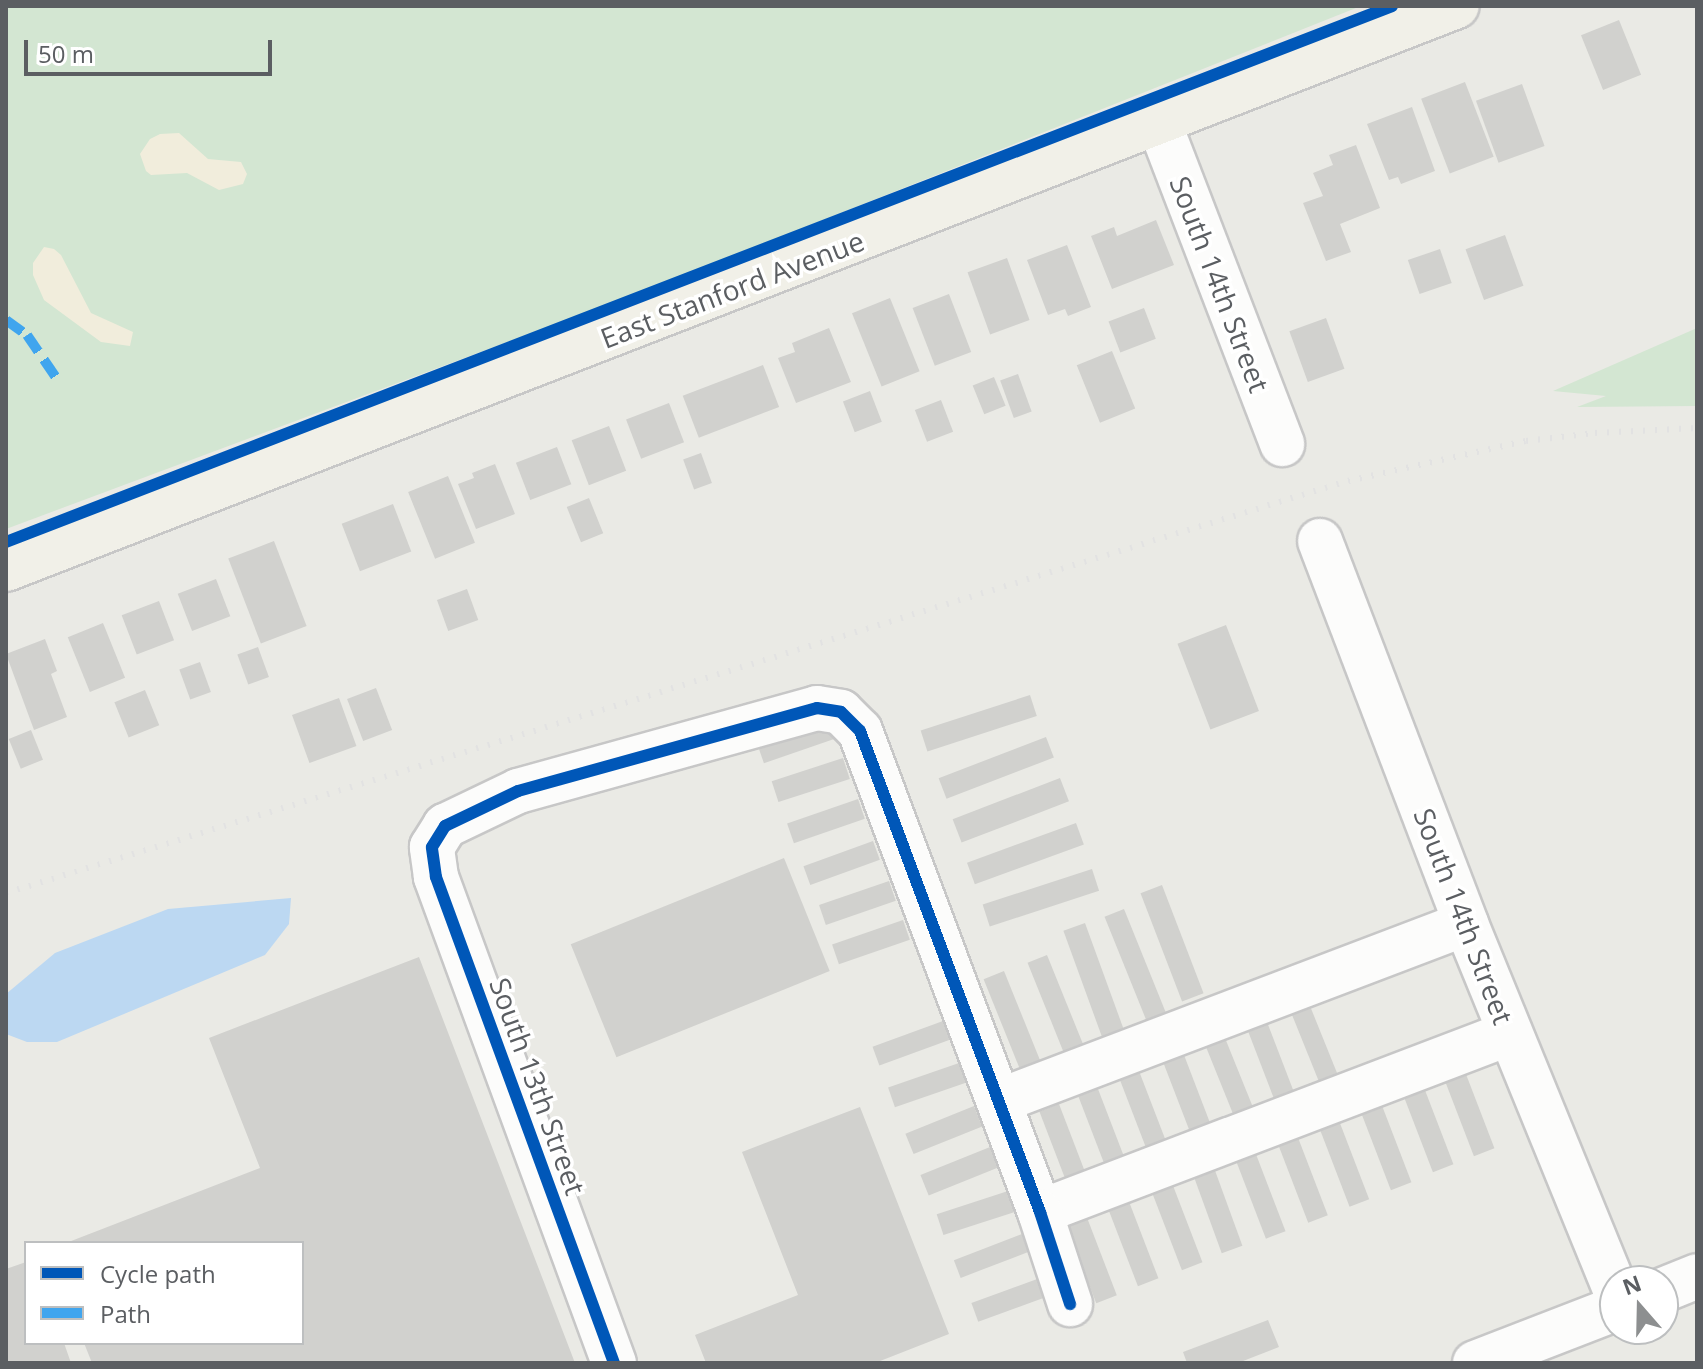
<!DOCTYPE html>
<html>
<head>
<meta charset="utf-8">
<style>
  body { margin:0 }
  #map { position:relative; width:1703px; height:1369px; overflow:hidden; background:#eaeae5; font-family:"Open Sans",sans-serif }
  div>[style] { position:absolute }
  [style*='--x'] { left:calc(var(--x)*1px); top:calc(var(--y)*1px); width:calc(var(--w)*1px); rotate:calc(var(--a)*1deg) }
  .green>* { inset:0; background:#d3e6d2 }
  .sand>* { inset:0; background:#f1eddc }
  .water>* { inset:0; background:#bcd8f2 }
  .building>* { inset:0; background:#d1d1ce; transform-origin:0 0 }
  .roads { filter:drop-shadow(2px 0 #c7c7c7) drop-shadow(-2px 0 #c7c7c7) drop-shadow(0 2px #c7c7c7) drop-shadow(0 -2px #c7c7c7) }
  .minor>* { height:44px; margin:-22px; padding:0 22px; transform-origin:22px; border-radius:22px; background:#fcfcfb }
  .major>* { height:44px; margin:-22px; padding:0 22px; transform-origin:22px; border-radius:22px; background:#f1f0e8 }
  .rail>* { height:6px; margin-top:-3px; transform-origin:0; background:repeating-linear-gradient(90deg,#e2e2e2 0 2px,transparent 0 12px) }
  .quiet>* { height:10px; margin-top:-5px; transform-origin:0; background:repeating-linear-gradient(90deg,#40a5ee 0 20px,transparent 0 30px) }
  .cycleway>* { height:12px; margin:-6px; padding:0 6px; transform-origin:6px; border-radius:6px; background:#0057b8 }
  span { translate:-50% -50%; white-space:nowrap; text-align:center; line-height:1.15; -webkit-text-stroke:7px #fff; paint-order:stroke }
  .street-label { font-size:28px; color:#5b5e62 }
  .frame { position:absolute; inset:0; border:8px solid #5b5e62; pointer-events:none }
  .legend { position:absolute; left:24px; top:1241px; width:280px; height:104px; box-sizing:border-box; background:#fff; border:2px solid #bdbfc0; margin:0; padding:10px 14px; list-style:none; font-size:24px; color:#5b5e62 }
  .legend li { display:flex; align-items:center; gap:16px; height:40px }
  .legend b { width:40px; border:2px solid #bdbfc0 }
  .north { position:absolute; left:1599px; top:1265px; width:80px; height:80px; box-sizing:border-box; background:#fff; border:2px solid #bdbfc0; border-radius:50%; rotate:340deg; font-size:22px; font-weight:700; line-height:32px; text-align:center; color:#5b5e62 }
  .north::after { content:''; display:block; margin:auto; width:28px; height:36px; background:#8d8f90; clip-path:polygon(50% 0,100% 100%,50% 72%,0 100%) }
  .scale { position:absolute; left:24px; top:40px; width:248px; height:36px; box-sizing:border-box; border:4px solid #5b5e62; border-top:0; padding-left:10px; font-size:24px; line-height:28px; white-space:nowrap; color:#5b5e62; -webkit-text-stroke:6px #fff; paint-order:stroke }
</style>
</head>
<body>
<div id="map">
  <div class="green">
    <i style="clip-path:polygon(6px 6px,1361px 6px,652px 288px,6px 529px)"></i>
    <i style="clip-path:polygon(1697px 328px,1697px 406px,1577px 407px,1606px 396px,1553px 391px)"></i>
  </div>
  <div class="sand">
    <i style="clip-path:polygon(179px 133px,208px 159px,241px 162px,247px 174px,243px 184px,219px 190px,187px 173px,151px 175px,146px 171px,140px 154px,150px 139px,160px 134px)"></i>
    <i style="clip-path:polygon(44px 247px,54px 249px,61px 255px,91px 313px,133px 332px,130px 346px,101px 342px,44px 300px,33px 275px,33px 263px)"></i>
  </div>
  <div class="water">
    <i style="clip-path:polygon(291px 898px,289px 924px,265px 955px,57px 1042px,27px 1042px,6px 1034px,6px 994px,55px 953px,168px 909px)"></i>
  </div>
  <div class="building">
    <i style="left:1619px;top:20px;width:59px;height:41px;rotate:68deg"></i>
    <i style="left:1465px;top:82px;width:80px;height:47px;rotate:69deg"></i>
    <i style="left:1522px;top:84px;width:66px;height:49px;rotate:70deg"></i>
    <i style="clip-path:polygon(1412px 107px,1435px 171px,1401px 184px,1398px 177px,1389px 180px,1367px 124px)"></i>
    <i style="clip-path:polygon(1356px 145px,1380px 208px,1340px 224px,1351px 252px,1326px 261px,1303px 203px,1323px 196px,1313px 173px,1333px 165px,1329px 155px)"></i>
    <i style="clip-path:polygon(1156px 220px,1174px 265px,1112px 289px,1091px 236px,1114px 227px,1117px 236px)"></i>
    <i style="left:1505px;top:235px;width:54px;height:42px;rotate:70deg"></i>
    <i style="clip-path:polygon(1067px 245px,1091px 307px,1068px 316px,1065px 309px,1048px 315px,1027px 260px)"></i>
    <i style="left:1440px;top:249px;width:36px;height:34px;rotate:71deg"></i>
    <i style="left:1007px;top:258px;width:66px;height:42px;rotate:70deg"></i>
    <i style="left:949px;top:294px;width:62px;height:39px;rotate:69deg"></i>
    <i style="left:890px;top:298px;width:79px;height:41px;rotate:68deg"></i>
    <i style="left:1144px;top:308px;width:33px;height:38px;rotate:69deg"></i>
    <i style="left:1326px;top:318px;width:54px;height:39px;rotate:70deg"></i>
    <i style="clip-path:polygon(829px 328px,851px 382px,796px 403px,778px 358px,795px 352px,792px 343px)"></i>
    <i style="left:1112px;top:351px;width:62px;height:38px;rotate:68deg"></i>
    <i style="left:763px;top:365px;width:45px;height:86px;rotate:69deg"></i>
    <i style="left:1018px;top:374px;width:40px;height:19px;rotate:70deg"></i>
    <i style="left:994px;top:377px;width:31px;height:23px;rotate:68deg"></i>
    <i style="left:870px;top:391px;width:33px;height:29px;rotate:69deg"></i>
    <i style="left:941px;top:400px;width:34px;height:28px;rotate:69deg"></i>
    <i style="left:669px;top:403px;width:42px;height:46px;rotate:69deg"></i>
    <i style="left:609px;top:426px;width:48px;height:40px;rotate:69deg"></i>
    <i style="left:557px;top:447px;width:40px;height:44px;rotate:69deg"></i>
    <i style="left:701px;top:453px;width:32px;height:19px;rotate:70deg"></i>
    <i style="clip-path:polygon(495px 464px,515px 514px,476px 529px,458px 484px,474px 478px,472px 473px)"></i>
    <i style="left:448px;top:476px;width:72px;height:43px;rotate:68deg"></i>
    <i style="left:589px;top:498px;width:38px;height:24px;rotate:68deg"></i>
    <i style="left:393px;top:504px;width:51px;height:55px;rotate:69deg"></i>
    <i style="left:274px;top:541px;width:91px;height:49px;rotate:69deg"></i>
    <i style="left:216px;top:579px;width:40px;height:41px;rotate:69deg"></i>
    <i style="left:467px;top:589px;width:33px;height:32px;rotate:70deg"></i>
    <i style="left:159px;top:601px;width:42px;height:40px;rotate:69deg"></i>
    <i style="left:103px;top:623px;width:59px;height:38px;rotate:68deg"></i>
    <i style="left:1226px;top:625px;width:92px;height:52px;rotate:69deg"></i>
    <i style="clip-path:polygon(45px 639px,57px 671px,51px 674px,67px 717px,34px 730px,6px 654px)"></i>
    <i style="left:258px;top:647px;width:32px;height:22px;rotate:70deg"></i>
    <i style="left:200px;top:662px;width:32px;height:22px;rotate:70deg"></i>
    <i style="left:376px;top:688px;width:45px;height:31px;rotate:69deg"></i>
    <i style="left:145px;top:690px;width:38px;height:33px;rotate:68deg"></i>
    <i style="left:1030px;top:695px;width:22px;height:115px;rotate:72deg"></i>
    <i style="left:339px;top:698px;width:51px;height:50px;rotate:70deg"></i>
    <i style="left:828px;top:719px;width:21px;height:75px;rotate:71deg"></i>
    <i style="left:31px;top:730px;width:32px;height:24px;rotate:68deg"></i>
    <i style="left:1046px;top:737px;width:22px;height:115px;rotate:69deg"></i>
    <i style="left:843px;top:758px;width:22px;height:75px;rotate:72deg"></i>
    <i style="left:1060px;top:778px;width:25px;height:115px;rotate:69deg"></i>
    <i style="left:858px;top:799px;width:21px;height:75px;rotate:71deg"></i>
    <i style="left:1076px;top:823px;width:23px;height:116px;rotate:70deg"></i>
    <i style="left:873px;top:841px;width:20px;height:74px;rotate:70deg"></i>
    <i style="left:784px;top:858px;width:122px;height:230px;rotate:68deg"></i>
    <i style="left:1092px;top:869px;width:23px;height:115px;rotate:72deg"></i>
    <i style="left:889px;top:881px;width:21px;height:74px;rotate:71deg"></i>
    <i style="left:1162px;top:885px;width:116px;height:23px;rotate:69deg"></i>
    <i style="left:1124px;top:909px;width:114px;height:21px;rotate:68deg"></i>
    <i style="left:903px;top:920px;width:21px;height:75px;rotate:71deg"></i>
    <i style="left:1085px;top:923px;width:117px;height:23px;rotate:70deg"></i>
    <i style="left:1047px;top:955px;width:99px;height:21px;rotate:68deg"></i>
    <i style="clip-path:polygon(419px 957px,575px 1363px,92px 1363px,84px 1343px,302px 1343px,302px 1243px,66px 1243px,260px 1168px,209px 1038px)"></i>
    <i style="left:1004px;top:971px;width:100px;height:22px;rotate:68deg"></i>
    <i style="left:1310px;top:1006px;width:73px;height:20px;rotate:68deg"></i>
    <i style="left:943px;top:1021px;width:20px;height:75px;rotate:70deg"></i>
    <i style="left:1267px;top:1022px;width:74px;height:21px;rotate:69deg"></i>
    <i style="left:1225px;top:1038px;width:73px;height:21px;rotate:68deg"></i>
    <i style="left:1184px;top:1055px;width:73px;height:22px;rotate:69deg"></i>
    <i style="left:959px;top:1063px;width:21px;height:75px;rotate:71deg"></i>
    <i style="left:1464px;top:1069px;width:85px;height:22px;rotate:69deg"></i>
    <i style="left:1139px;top:1071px;width:74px;height:21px;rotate:69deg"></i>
    <i style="left:1423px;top:1085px;width:85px;height:22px;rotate:69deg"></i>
    <i style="left:1098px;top:1089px;width:74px;height:21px;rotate:69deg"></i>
    <i style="left:1381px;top:1103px;width:85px;height:22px;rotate:69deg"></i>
    <i style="left:1059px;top:1104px;width:73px;height:21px;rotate:69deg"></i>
    <i style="left:974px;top:1106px;width:22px;height:74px;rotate:68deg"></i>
    <i style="clip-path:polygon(860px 1107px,949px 1334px,875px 1363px,706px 1363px,695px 1335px,798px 1295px,742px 1152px)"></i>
    <i style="left:1338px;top:1118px;width:87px;height:21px;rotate:69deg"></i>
    <i style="left:1297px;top:1135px;width:86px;height:21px;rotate:69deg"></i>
    <i style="left:990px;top:1147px;width:22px;height:75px;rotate:68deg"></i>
    <i style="left:1254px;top:1149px;width:88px;height:21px;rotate:69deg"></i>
    <i style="left:1213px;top:1165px;width:86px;height:22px;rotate:70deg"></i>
    <i style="left:1172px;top:1183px;width:85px;height:22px;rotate:69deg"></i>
    <i style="left:1008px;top:1191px;width:22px;height:75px;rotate:72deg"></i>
    <i style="left:1128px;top:1199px;width:85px;height:22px;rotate:69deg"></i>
    <i style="left:1086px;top:1215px;width:86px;height:22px;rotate:69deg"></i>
    <i style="left:1022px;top:1234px;width:19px;height:73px;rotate:69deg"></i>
    <i style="clip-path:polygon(26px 1262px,26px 1343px,64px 1343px,71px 1363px,6px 1363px,6px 1269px)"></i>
    <i style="left:1040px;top:1278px;width:20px;height:73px;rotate:70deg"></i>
    <i style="clip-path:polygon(1268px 1320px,1279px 1347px,1238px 1363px,1187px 1363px,1183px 1352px)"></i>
  </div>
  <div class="roads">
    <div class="minor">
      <i style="--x:1159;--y:123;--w:344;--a:69"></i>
      <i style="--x:1320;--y:541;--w:410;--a:69.1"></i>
      <i style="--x:1466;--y:924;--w:394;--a:67.8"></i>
      <i style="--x:999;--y:1101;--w:499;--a:-20.8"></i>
      <i style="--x:1040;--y:1212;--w:503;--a:-20.85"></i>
      <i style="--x:1663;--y:1290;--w:37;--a:-22"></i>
      <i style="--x:614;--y:1363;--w:518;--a:-110.12"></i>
      <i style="--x:436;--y:877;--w:30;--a:-98"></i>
      <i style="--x:432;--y:847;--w:25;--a:-58"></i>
      <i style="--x:445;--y:826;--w:81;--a:-25.6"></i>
      <i style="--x:518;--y:791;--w:310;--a:-15.5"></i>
      <i style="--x:817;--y:708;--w:24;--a:9"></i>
      <i style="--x:841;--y:712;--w:27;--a:45"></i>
      <i style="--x:860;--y:731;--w:514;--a:69.48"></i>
      <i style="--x:1040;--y:1212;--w:97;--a:71.9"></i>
      <i style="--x:1475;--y:1363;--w:150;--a:-21.1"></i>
    </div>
    <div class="major">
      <i style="--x:6;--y:569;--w:1556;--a:-21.21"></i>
    </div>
  </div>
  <div class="rail">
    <i style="--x:6;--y:893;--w:1404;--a:-17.07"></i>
    <i style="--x:1348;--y:481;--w:182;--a:-12.7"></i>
    <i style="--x:1526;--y:441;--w:69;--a:-6.6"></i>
    <i style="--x:1595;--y:433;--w:102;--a:-2.8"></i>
  </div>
  <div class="quiet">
    <i style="--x:6;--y:320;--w:26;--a:36"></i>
    <i style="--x:27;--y:335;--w:53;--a:55.7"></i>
  </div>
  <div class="cycleway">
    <i style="--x:6;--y:542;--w:1486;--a:-21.14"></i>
    <i style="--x:614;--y:1363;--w:518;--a:-110.12"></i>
    <i style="--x:436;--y:877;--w:30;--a:-98"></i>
    <i style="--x:432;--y:847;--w:25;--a:-58"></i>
    <i style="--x:445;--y:826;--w:81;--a:-25.6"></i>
    <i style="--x:518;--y:791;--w:310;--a:-15.5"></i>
    <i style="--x:817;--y:708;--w:24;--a:9"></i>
    <i style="--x:841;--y:712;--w:27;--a:45"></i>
    <i style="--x:860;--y:731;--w:514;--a:69.48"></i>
    <i style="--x:1040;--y:1212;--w:97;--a:71.9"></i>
  </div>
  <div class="street-label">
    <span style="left:1220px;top:284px;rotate:69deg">South 14th Street</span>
    <span style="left:732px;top:289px;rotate:-21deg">East Stanford Avenue</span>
    <span style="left:1464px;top:916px;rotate:69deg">South 14th Street</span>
    <span style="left:538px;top:1086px;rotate:70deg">South 13th Street</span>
  </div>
  <div class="frame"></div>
  <ul class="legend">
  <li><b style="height:10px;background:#0057b8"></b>Cycle path</li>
  <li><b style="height:10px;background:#40a5ee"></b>Path</li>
  </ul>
  <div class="north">N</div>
  <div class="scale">50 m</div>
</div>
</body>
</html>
